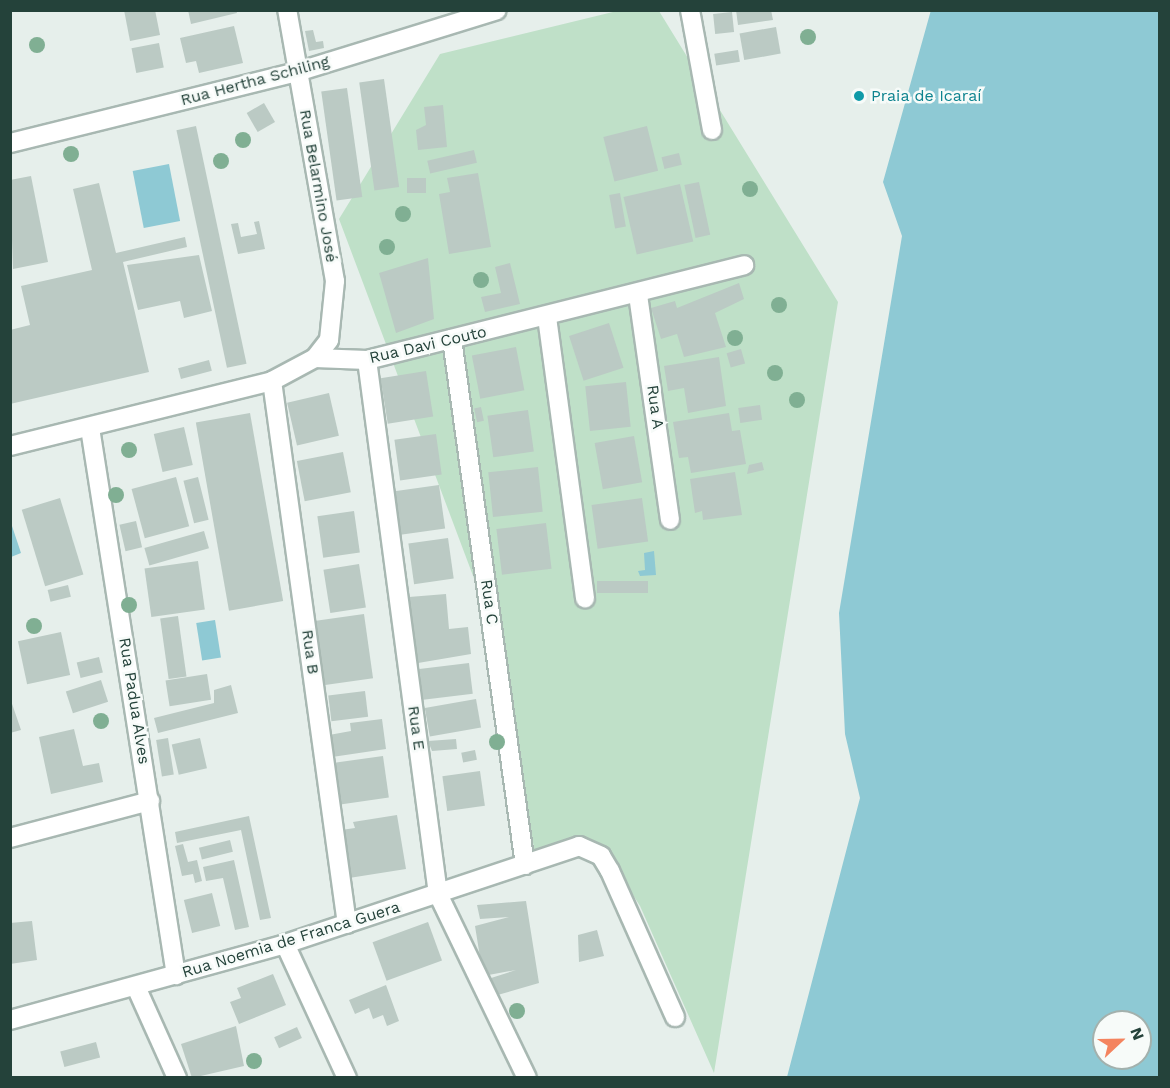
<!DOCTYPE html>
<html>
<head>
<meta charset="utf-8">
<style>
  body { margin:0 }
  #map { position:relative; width:1170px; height:1088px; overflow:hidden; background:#e6efeb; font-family:"Work Sans",sans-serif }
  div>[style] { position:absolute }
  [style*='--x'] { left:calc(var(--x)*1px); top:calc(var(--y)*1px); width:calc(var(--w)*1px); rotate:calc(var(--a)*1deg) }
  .green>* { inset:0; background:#bfe0c8 }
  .water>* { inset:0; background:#8ec9d4; transform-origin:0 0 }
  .building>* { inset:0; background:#bbcac4; transform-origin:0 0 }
  .roads { filter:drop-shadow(2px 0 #a8b8b2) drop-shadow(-2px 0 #a8b8b2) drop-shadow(0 2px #a8b8b2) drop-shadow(0 -2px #a8b8b2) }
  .minor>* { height:18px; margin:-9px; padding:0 9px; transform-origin:9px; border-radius:9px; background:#fff }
  .tertiary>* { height:18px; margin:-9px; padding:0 9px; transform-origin:9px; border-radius:9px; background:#fff }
  .trees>* { width:16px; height:16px; margin:-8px; border-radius:50%; background:#80af93 }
  .dots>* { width:16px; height:16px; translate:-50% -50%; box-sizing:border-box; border:3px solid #f7fbf9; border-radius:50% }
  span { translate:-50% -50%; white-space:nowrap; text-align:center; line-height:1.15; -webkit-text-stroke:5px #f7fbf9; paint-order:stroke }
  .street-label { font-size:16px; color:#24423a }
  .culture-label { font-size:16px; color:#0d838f }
  .left { translate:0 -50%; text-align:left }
  .frame { position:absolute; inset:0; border:12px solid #24423a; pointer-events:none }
  .north { position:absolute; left:1092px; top:1010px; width:60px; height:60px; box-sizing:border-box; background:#f7fbf9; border:2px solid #a3b1ad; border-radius:50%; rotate:68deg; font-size:16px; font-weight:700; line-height:24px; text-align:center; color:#24423a }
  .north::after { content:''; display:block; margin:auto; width:21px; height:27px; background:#f4845f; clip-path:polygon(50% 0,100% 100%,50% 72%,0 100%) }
</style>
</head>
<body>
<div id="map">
  <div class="green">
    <i style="clip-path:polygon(617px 11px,659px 11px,838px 302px,714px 1073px,640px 906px,603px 848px,534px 849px,505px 661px,339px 219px,440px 54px)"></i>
  </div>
  <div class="water">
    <i style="clip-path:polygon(evenodd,931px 10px,1159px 11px,1159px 1077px,787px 1077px,860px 798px,845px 734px,839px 613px,902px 236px,883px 182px,931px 10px,1104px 1022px,1140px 1022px,1140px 1058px,1104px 1058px,1104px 1022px)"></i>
    <i style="left:169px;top:164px;width:58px;height:37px;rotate:79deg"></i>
    <i style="clip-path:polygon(11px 523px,21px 553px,11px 557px,10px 557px)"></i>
    <i style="clip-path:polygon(654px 551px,656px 575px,640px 576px,638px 571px,645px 570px,644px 553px)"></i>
    <i style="left:215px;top:620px;width:38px;height:19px;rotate:81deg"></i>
  </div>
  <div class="building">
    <i style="clip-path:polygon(124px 10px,155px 10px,160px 35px,130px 41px)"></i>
    <i style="clip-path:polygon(188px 10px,236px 10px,237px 13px,191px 24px)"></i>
    <i style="clip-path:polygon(736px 10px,771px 10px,773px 20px,738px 25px)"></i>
    <i style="left:732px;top:12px;width:20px;height:19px;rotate:84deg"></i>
    <i style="clip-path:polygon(234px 26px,243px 63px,199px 73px,196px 61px,186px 63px,180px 38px)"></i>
    <i style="left:776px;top:27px;width:27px;height:37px;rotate:80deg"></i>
    <i style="clip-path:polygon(313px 30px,316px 42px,323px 41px,324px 48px,309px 51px,305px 31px)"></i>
    <i style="left:159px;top:43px;width:25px;height:28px;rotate:79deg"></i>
    <i style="left:738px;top:50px;width:12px;height:24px;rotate:81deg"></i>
    <i style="left:384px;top:79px;width:109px;height:25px;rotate:82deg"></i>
    <i style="left:347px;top:88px;width:110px;height:26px;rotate:82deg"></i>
    <i style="left:264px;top:103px;width:22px;height:20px;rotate:60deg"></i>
    <i style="clip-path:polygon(443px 105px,447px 147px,418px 150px,416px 130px,426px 125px,424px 107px)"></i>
    <i style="left:196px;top:126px;width:243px;height:20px;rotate:78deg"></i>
    <i style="left:647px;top:126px;width:46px;height:45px;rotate:76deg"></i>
    <i style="left:474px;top:150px;width:13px;height:48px;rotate:77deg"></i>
    <i style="left:679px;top:153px;width:12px;height:18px;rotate:76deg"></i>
    <i style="clip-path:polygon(478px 173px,491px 247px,449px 254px,439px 194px,450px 192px,447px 178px)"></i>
    <i style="clip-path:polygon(31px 176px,48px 262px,13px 269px,10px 180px)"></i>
    <i style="left:407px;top:178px;width:19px;height:15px"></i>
    <i style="left:699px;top:182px;width:54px;height:15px;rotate:78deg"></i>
    <i style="clip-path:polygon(99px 183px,116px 253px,185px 237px,187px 247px,123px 262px,149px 372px,10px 404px,10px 330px,30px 325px,21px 286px,92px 270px,73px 189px)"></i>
    <i style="left:680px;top:184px;width:59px;height:58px;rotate:77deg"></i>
    <i style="left:620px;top:193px;width:34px;height:11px;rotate:80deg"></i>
    <i style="clip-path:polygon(259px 221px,265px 249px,238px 254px,231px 224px,238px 223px,241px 237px,257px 234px,254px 222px)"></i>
    <i style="clip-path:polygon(199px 255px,212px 311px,184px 318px,180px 301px,138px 310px,127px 265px)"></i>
    <i style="clip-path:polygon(428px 258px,434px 319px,396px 333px,379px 273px)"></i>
    <i style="clip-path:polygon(510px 263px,520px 304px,485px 312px,481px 297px,501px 293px,495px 267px)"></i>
    <i style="clip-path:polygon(739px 283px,744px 299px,715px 313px,726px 347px,684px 357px,677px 334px,661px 339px,651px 308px,675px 301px,677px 308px)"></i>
    <i style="left:609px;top:323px;width:47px;height:42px;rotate:72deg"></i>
    <i style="left:516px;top:347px;width:44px;height:45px;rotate:79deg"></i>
    <i style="left:741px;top:349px;width:15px;height:15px;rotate:74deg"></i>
    <i style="clip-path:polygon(719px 357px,726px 406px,688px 413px,684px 388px,668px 391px,664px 366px)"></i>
    <i style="left:209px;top:360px;width:11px;height:32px;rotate:75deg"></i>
    <i style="left:426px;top:371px;width:46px;height:46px;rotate:81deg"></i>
    <i style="left:626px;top:382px;width:45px;height:41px;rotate:84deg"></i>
    <i style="left:329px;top:393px;width:44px;height:43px;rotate:77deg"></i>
    <i style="left:760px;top:405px;width:15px;height:22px;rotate:82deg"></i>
    <i style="left:481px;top:407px;width:14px;height:7px;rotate:78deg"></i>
    <i style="left:528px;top:410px;width:42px;height:41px;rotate:82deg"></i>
    <i style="left:250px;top:413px;width:191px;height:55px;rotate:80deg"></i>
    <i style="clip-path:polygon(729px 413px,732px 431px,740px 430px,746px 464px,691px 473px,688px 457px,679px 458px,673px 422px)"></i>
    <i style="left:184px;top:427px;width:39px;height:31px;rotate:77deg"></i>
    <i style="left:436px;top:434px;width:41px;height:42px;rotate:82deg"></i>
    <i style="left:634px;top:436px;width:47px;height:40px;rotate:80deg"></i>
    <i style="left:343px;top:452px;width:41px;height:47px;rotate:79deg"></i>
    <i style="clip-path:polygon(762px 462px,764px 470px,747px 474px,749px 465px)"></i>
    <i style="left:538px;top:467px;width:45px;height:50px;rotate:84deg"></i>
    <i style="clip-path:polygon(735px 472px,742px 515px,703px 520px,702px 511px,695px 513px,690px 479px)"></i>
    <i style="left:176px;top:477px;width:51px;height:46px;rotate:75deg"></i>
    <i style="left:198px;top:477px;width:44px;height:15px;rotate:76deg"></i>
    <i style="left:439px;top:485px;width:44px;height:45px;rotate:82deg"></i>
    <i style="left:60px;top:498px;width:80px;height:40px;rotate:73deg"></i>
    <i style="left:642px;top:498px;width:44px;height:51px;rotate:82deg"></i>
    <i style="left:354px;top:511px;width:42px;height:37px;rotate:82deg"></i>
    <i style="left:136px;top:521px;width:27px;height:17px;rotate:77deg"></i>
    <i style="left:546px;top:523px;width:46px;height:50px;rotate:83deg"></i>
    <i style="left:204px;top:531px;width:18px;height:62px;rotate:74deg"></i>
    <i style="left:448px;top:538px;width:41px;height:40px;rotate:82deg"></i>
    <i style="left:198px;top:561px;width:49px;height:54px;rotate:82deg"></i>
    <i style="left:359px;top:564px;width:44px;height:36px;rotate:81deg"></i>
    <i style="left:648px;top:581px;width:12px;height:51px;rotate:90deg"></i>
    <i style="left:68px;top:585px;width:12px;height:21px;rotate:76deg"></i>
    <i style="clip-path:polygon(446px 594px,449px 629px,468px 627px,471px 654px,418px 663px,409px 597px)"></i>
    <i style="left:364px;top:614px;width:65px;height:52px;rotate:82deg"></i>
    <i style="left:178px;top:616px;width:61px;height:18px;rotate:82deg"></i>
    <i style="left:61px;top:632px;width:44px;height:44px;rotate:78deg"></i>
    <i style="left:99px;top:657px;width:16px;height:23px;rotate:76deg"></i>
    <i style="left:469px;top:663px;width:31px;height:50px;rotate:83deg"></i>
    <i style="left:207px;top:674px;width:26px;height:42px;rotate:81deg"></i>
    <i style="left:101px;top:680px;width:23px;height:37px;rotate:72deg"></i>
    <i style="clip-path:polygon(231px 685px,238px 713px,158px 733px,154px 718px,214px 703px,214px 690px)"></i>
    <i style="left:365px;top:691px;width:26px;height:37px;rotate:83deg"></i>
    <i style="clip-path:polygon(10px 698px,21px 730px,10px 733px)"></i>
    <i style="left:476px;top:699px;width:29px;height:52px;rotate:80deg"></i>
    <i style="clip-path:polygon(382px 719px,386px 749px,332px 757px,329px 735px,351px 731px,350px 723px)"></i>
    <i style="clip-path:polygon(74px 729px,83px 766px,99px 763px,103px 782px,51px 794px,39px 737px)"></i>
    <i style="left:168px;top:738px;width:37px;height:12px;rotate:81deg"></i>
    <i style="left:200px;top:738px;width:31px;height:29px;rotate:77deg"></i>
    <i style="clip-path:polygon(456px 739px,457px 749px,432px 751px,428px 741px)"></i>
    <i style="left:475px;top:750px;width:10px;height:14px;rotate:79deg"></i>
    <i style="left:383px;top:756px;width:42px;height:49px;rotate:82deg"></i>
    <i style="left:480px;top:771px;width:35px;height:38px;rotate:82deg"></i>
    <i style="clip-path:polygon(397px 815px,406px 869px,349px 878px,341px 830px,355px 828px,353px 822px)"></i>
    <i style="clip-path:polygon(249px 816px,271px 918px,260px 920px,241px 830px,177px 843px,175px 832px)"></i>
    <i style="left:230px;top:840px;width:12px;height:32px;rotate:76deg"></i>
    <i style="clip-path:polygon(183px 844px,188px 862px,197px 860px,202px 881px,195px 883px,193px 874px,182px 876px,175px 846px)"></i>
    <i style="clip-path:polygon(234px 860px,249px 927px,235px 930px,223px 878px,206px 881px,203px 867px)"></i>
    <i style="left:212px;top:893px;width:34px;height:29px;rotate:76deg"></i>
    <i style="clip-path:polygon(526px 901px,539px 983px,494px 996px,488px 979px,516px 970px,483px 976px,475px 926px,509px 917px,480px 919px,477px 905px)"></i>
    <i style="clip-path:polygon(32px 921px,37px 960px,10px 964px,10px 923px)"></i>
    <i style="left:428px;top:922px;width:41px;height:59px;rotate:70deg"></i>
    <i style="clip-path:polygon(597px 930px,604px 956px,579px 962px,578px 935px)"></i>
    <i style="clip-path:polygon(273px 974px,286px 1005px,239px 1024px,230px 1002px,241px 998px,237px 988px)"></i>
    <i style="clip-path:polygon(386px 985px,399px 1021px,387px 1026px,383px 1015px,373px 1019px,369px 1008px,355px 1014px,349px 1000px)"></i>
    <i style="clip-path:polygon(236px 1026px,244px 1066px,192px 1078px,181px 1044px)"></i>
    <i style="left:297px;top:1027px;width:12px;height:25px;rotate:66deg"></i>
    <i style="left:96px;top:1042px;width:16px;height:37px;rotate:75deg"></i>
  </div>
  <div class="roads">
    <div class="minor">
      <i style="--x:690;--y:10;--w:122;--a:79.6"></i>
      <i style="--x:10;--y:143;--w:296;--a:-13.9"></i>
      <i style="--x:297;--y:72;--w:209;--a:-17.2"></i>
      <i style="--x:638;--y:295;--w:227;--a:81.9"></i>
      <i style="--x:547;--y:317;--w:284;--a:82.3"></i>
      <i style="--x:452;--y:339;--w:531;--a:82.1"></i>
      <i style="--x:315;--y:358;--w:52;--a:2.2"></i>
      <i style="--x:367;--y:360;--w:389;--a:-14.1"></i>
      <i style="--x:367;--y:360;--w:539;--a:82.43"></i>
      <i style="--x:438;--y:894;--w:204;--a:64.2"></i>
      <i style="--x:272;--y:381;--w:548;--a:82.14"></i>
      <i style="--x:90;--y:428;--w:554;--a:81.07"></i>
      <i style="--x:10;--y:838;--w:145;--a:-14.8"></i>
      <i style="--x:285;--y:944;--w:148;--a:65.2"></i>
      <i style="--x:137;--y:989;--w:98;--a:65.8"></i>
      <i style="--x:10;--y:1020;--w:285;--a:-15.4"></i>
      <i style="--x:285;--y:944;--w:310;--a:-18.4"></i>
      <i style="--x:579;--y:846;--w:24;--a:24"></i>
      <i style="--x:601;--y:856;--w:17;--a:59"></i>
      <i style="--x:610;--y:871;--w:160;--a:66"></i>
    </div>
    <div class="tertiary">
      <i style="--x:10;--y:446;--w:270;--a:-13.9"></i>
      <i style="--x:272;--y:381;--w:49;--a:-28.1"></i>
      <i style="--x:315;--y:358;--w:23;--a:-52"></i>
      <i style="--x:329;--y:340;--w:59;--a:-84.2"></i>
      <i style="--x:335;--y:281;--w:275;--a:-100"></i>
    </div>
  </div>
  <div class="trees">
    <i style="left:808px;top:37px"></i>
    <i style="left:37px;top:45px"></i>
    <i style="left:243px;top:140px"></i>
    <i style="left:71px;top:154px"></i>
    <i style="left:221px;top:161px"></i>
    <i style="left:750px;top:189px"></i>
    <i style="left:403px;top:214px"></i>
    <i style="left:387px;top:247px"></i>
    <i style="left:481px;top:280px"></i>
    <i style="left:779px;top:305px"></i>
    <i style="left:735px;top:338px"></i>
    <i style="left:775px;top:373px"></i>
    <i style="left:797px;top:400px"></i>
    <i style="left:129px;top:450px"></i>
    <i style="left:116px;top:495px"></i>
    <i style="left:129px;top:605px"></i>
    <i style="left:34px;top:626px"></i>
    <i style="left:101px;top:721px"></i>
    <i style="left:497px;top:742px"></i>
    <i style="left:517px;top:1011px"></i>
    <i style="left:254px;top:1061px"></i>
  </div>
  <div class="dots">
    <i style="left:859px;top:96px;background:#0f9aa8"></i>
  </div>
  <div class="street-label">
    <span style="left:255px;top:81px;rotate:-15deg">Rua Hertha Schiling</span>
    <span style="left:318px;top:186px;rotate:80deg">Rua Belarmino José</span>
    <span style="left:428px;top:345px;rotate:-13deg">Rua Davi Couto</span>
    <span style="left:655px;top:407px;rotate:82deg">Rua A</span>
    <span style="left:489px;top:602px;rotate:82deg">Rua C</span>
    <span style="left:310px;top:652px;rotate:82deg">Rua B</span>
    <span style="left:134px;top:701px;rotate:81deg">Rua Padua Alves</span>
    <span style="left:416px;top:728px;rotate:82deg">Rua E</span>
    <span style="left:291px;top:940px;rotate:-17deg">Rua Noemia de Franca Guera</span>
  </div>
  <div class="culture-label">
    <span class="left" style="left:871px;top:96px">Praia de Icaraí</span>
  </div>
  <div class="frame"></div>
  <div class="north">N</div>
</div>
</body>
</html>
